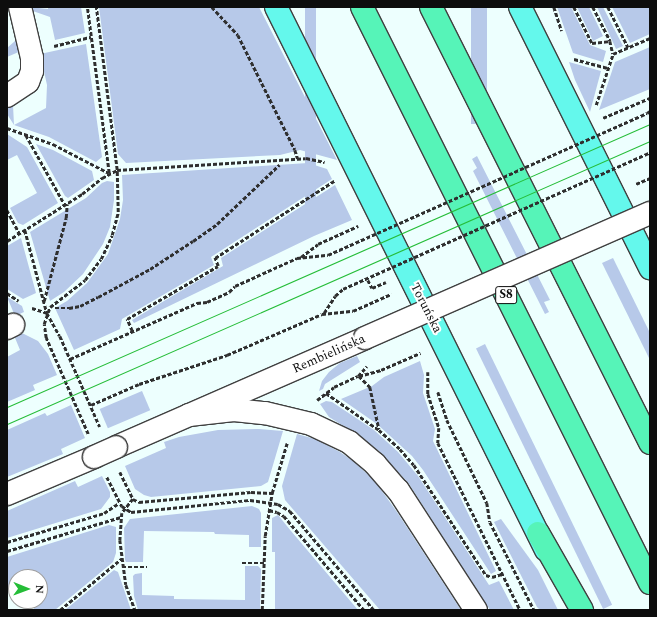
<!DOCTYPE html>
<html>
<head>
<meta charset="utf-8">
<style>
  body { margin:0 }
  #map { position:relative; width:657px; height:617px; overflow:hidden; background:#edfffe; font-family:Spectral,serif }
  div>[style] { position:absolute }
  [style*='--x'] { left:calc(var(--x)*1px); top:calc(var(--y)*1px); width:calc(var(--w)*1px); rotate:calc(var(--a)*1deg) }
  .green>* { inset:0; background:#b7c9e9; transform-origin:0 0 }
  .path>* { height:2.5px; margin-top:-1.25px; transform-origin:0; background:repeating-linear-gradient(90deg,#2f2f2f 0 4px,transparent 0 6px) }
  .roads { filter:drop-shadow(1px 0 #404040) drop-shadow(-1px 0 #404040) drop-shadow(0 1px #404040) drop-shadow(0 -1px #404040) }
  .minor>* { height:22px; margin:-11px; padding:0 11px; transform-origin:11px; border-radius:11px; background:#fff }
  .major>* { height:22px; margin:-11px; padding:0 11px; transform-origin:11px; border-radius:11px; background:#64f8ec }
  .highway>* { height:22px; margin:-11px; padding:0 11px; transform-origin:11px; border-radius:11px; background:#56f4b8 }
  .tram>* { height:1px; margin:-0.5px; padding:0 0.5px; transform-origin:0.5px; border-radius:0.5px; background:#25bd37 }
  .path-bridge>* { height:2.5px; margin-top:-1.25px; transform-origin:0; background:repeating-linear-gradient(90deg,#2f2f2f 0 4px,transparent 0 6px) }
  .bridges { filter:drop-shadow(1px 0 #404040) drop-shadow(-1px 0 #404040) drop-shadow(0 1px #404040) drop-shadow(0 -1px #404040) }
  .minor-bridge>* { height:22px; margin:-11px; padding:0 11px; transform-origin:11px; border-radius:11px; background:#fff }
  span { translate:-50% -50%; white-space:nowrap; text-align:center; line-height:1.15; -webkit-text-stroke:4px #fff; paint-order:stroke }
  .shield-label span { padding:1px 3px; background:#fff; border:1px solid; border-radius:3px; -webkit-text-stroke-width:0 }
  .shield-label { font-size:12px; color:#0d0d0d; font-weight:700 }
  .street-label { font-size:13px; color:#0d0d0d }
  .frame { position:absolute; inset:0; border:8px solid #0d0d0d; pointer-events:none }
  .north { position:absolute; left:8px; top:569px; width:40px; height:40px; box-sizing:border-box; background:#fff; border:1px solid #9e9e9e; border-radius:50%; rotate:91deg; font-size:11px; font-weight:700; line-height:16px; text-align:center; color:#0d0d0d }
  .north::after { content:''; display:block; margin:auto; width:14px; height:18px; background:#25bd37; clip-path:polygon(50% 0,100% 100%,50% 72%,0 100%) }
</style>
</head>
<body>
<div id="map">
  <div class="green">
    <i style="clip-path:polygon(29px 7px,48px 9px,48px 7px,81px 7px,85px 33px,55px 40px,50px 17px,30px 10px)"></i>
    <i style="clip-path:polygon(99px 7px,259px 7px,337px 160px,300px 150px,280px 155px,126px 163px,118px 154px)"></i>
    <i style="left:305px;top:7px;width:11px;height:221px"></i>
    <i style="left:471px;top:7px;width:16px;height:117px"></i>
    <i style="clip-path:polygon(557px 7px,571px 7px,590px 45px,606px 51px,603px 62px,573px 53px)"></i>
    <i style="clip-path:polygon(577px 7px,589px 7px,603px 36px,593px 41px)"></i>
    <i style="clip-path:polygon(597px 7px,603px 7px,623px 46px,616px 49px)"></i>
    <i style="clip-path:polygon(612px 7px,650px 7px,650px 34px,630px 43px)"></i>
    <i style="clip-path:polygon(15px 41px,18px 42px,21px 51px,7px 57px,7px 48px)"></i>
    <i style="clip-path:polygon(86px 44px,102px 157px,96px 162px,49px 137px,14px 125px,7px 114px,7px 106px,13px 105px,14px 125px,46px 108px,47px 85px,40px 54px)"></i>
    <i style="clip-path:polygon(650px 47px,650px 89px,599px 110px,615px 62px)"></i>
    <i style="clip-path:polygon(569px 62px,601px 71px,590px 112px,575px 80px)"></i>
    <i style="clip-path:polygon(7px 134px,27px 147px,58px 203px,23px 225px,18px 223px,10px 208px,37px 193px,17px 155px,7px 160px)"></i>
    <i style="clip-path:polygon(36px 144px,53px 150px,92px 171px,94px 180px,68px 198px,65px 196px)"></i>
    <i style="clip-path:polygon(477px 156px,550px 300px,544px 302px,549px 312px,545px 314px,473px 171px,477px 168px,472px 159px)"></i>
    <i style="clip-path:polygon(308px 163px,327px 169px,332px 179px,211px 257px,214px 265px,122px 319px,120px 329px,74px 350px,55px 308px,67px 301px,87px 283px,108px 254px,120px 219px,123px 200px,122px 175px)"></i>
    <i style="clip-path:polygon(107px 181px,114px 182px,114px 200px,110px 227px,103px 244px,83px 274px,64px 292px,50px 301px,30px 232px,86px 198px,102px 183px)"></i>
    <i style="clip-path:polygon(335px 185px,352px 220px,314px 236px,134px 323px,132px 320px,223px 266px,221px 258px)"></i>
    <i style="clip-path:polygon(21px 238px,36px 293px,23px 299px,7px 289px,7px 246px)"></i>
    <i style="clip-path:polygon(613px 258px,650px 333px,650px 360px,602px 263px)"></i>
    <i style="clip-path:polygon(7px 297px,22px 306px,24px 312px,15px 316px)"></i>
    <i style="clip-path:polygon(13px 333px,24px 334px,38px 341px,48px 354px,57px 375px,33px 385px,35px 390px,7px 402px,7px 357px,20px 350px)"></i>
    <i style="left:485px;top:344px;width:290px;height:10px;rotate:64deg"></i>
    <i style="clip-path:polygon(357px 356px,360px 362px,325px 384px,323px 389px,319px 391px,322px 381px,329px 372px,340px 363px)"></i>
    <i style="clip-path:polygon(420px 361px,424px 375px,423px 393px,435px 429px,433px 441px,496px 571px,491px 574px,423px 470px,412px 456px,377px 424px,341px 399px,372px 386px,384px 377px)"></i>
    <i style="left:142px;top:391px;width:21px;height:46px;rotate:67deg"></i>
    <i style="clip-path:polygon(326px 401px,332px 402px,374px 430px,398px 452px,418px 476px,489px 585px,499px 581px,514px 610px,490px 610px,409px 484px,379px 451px,358px 435px,329px 417px,320px 404px)"></i>
    <i style="clip-path:polygon(71px 405px,85px 438px,61px 449px,63px 454px,7px 477px,7px 430px,45px 413px,47px 416px)"></i>
    <i style="clip-path:polygon(259px 429px,283px 431px,268px 482px,261px 486px,151px 497px,144px 495px,135px 489px,125px 466px,166px 448px,164px 442px,179px 437px,218px 430px)"></i>
    <i style="clip-path:polygon(297px 434px,315px 439px,340px 452px,353px 461px,374px 480px,397px 512px,461px 610px,380px 610px,285px 500px,282px 486px)"></i>
    <i style="clip-path:polygon(102px 476px,110px 492px,110px 497px,101px 509px,7px 538px,7px 511px,75px 481px,78px 487px)"></i>
    <i style="clip-path:polygon(252px 506px,259px 509px,261px 513px,261px 547px,249px 547px,249px 535px,215px 534px,214px 532px,144px 531px,143px 562px,126px 562px,125px 560px,124px 528px,130px 519px)"></i>
    <i style="clip-path:polygon(278px 515px,291px 531px,358px 610px,275px 610px,275px 552px,272px 552px,272px 518px)"></i>
    <i style="clip-path:polygon(501px 519px,538px 570px,558px 610px,540px 610px,537px 607px,494px 522px)"></i>
    <i style="clip-path:polygon(109px 525px,116px 527px,116px 553px,113px 562px,55px 610px,34px 610px,34px 601px,40px 601px,40px 577px,16px 577px,16px 590px,7px 590px,7px 557px)"></i>
    <i style="clip-path:polygon(245px 566px,258px 566px,261px 569px,260px 610px,138px 610px,134px 596px,133px 576px,135px 574px,142px 573px,142px 595px,174px 596px,174px 599px,245px 600px)"></i>
    <i style="clip-path:polygon(114px 570px,118px 572px,131px 610px,65px 610px)"></i>
  </div>
  <div class="path">
    <i style="--x:212;--y:7;--w:38;--a:47"></i>
    <i style="--x:238;--y:35;--w:128;--a:63.6"></i>
    <i style="--x:295;--y:150;--w:9;--a:72"></i>
    <i style="--x:554;--y:7;--w:25;--a:72"></i>
    <i style="--x:574;--y:7;--w:40;--a:63.4"></i>
    <i style="--x:592;--y:43;--w:18;--a:-6"></i>
    <i style="--x:610;--y:41;--w:13;--a:77"></i>
    <i style="--x:593;--y:7;--w:38;--a:63"></i>
    <i style="--x:608;--y:7;--w:45;--a:63.4"></i>
    <i style="--x:54;--y:46;--w:38;--a:-14"></i>
    <i style="--x:574;--y:59;--w:35;--a:15"></i>
    <i style="--x:596;--y:105;--w:54;--a:-71.6"></i>
    <i style="--x:613;--y:54;--w:40;--a:-23.4"></i>
    <i style="--x:647;--y:113;--w:4;--a:-34"></i>
    <i style="--x:603;--y:118;--w:51;--a:-23.1"></i>
    <i style="--x:7;--y:128;--w:49;--a:19.2"></i>
    <i style="--x:53;--y:144;--w:63;--a:27.4"></i>
    <i style="--x:109;--y:173;--w:167;--a:-97.5"></i>
    <i style="--x:26;--y:135;--w:80;--a:60.9"></i>
    <i style="--x:636;--y:184;--w:15;--a:-23"></i>
    <i style="--x:7;--y:210;--w:26;--a:62"></i>
    <i style="--x:25;--y:230;--w:86;--a:75.2"></i>
    <i style="--x:47;--y:313;--w:26;--a:61"></i>
    <i style="--x:60;--y:336;--w:99;--a:66.3"></i>
    <i style="--x:7;--y:241;--w:89;--a:-32.1"></i>
    <i style="--x:82;--y:194;--w:26;--a:-39"></i>
    <i style="--x:102;--y:178;--w:17;--a:-28"></i>
    <i style="--x:117;--y:170;--w:189;--a:-3.6"></i>
    <i style="--x:306;--y:158;--w:19;--a:12"></i>
    <i style="--x:301;--y:257;--w:21;--a:-37"></i>
    <i style="--x:318;--y:244;--w:44;--a:-24.2"></i>
    <i style="--x:368;--y:280;--w:9;--a:63"></i>
    <i style="--x:372;--y:288;--w:15;--a:-23"></i>
    <i style="--x:7;--y:293;--w:14;--a:34"></i>
    <i style="--x:44;--y:301;--w:86;--a:-75.2"></i>
    <i style="--x:66;--y:218;--w:14;--a:-86"></i>
    <i style="--x:32;--y:308;--w:16;--a:18"></i>
    <i style="--x:55;--y:308;--w:14;--a:0"></i>
    <i style="--x:69;--y:308;--w:11;--a:-10"></i>
    <i style="--x:80;--y:306;--w:20;--a:-27"></i>
    <i style="--x:98;--y:297;--w:59;--a:-28.3"></i>
    <i style="--x:150;--y:269;--w:51;--a:-33.1"></i>
    <i style="--x:193;--y:241;--w:29;--a:-35"></i>
    <i style="--x:217;--y:224;--w:86;--a:-43.6"></i>
    <i style="--x:324;--y:313;--w:20;--a:-57"></i>
    <i style="--x:335;--y:296;--w:11;--a:-41"></i>
    <i style="--x:132;--y:331;--w:13;--a:-113"></i>
    <i style="--x:127;--y:319;--w:105;--a:-30.2"></i>
    <i style="--x:218;--y:266;--w:9;--a:-111"></i>
    <i style="--x:215;--y:258;--w:142;--a:-32.9"></i>
    <i style="--x:70;--y:359;--w:139;--a:-23.8"></i>
    <i style="--x:197;--y:303;--w:10;--a:-6"></i>
    <i style="--x:207;--y:302;--w:24;--a:-24"></i>
    <i style="--x:229;--y:292;--w:8;--a:-45"></i>
    <i style="--x:235;--y:286;--w:68;--a:-24.3"></i>
    <i style="--x:297;--y:258;--w:31;--a:-6"></i>
    <i style="--x:428;--y:372;--w:22;--a:90"></i>
    <i style="--x:428;--y:394;--w:36;--a:72"></i>
    <i style="--x:439;--y:428;--w:15;--a:94"></i>
    <i style="--x:438;--y:443;--w:186;--a:63.8"></i>
    <i style="--x:359;--y:376;--w:23;--a:-15"></i>
    <i style="--x:381;--y:370;--w:43;--a:-23.6"></i>
    <i style="--x:359;--y:376;--w:16;--a:45"></i>
    <i style="--x:370;--y:387;--w:43;--a:77.9"></i>
    <i style="--x:438;--y:392;--w:29;--a:72"></i>
    <i style="--x:447;--y:420;--w:92;--a:64.3"></i>
    <i style="--x:487;--y:503;--w:19;--a:81"></i>
    <i style="--x:490;--y:522;--w:98;--a:63.4"></i>
    <i style="--x:326;--y:393;--w:65;--a:34.9"></i>
    <i style="--x:379;--y:430;--w:28;--a:42"></i>
    <i style="--x:400;--y:449;--w:21;--a:49"></i>
    <i style="--x:414;--y:465;--w:131;--a:56.8"></i>
    <i style="--x:486;--y:575;--w:6;--a:18"></i>
    <i style="--x:492;--y:577;--w:10;--a:-17"></i>
    <i style="--x:317;--y:400;--w:21;--a:-37"></i>
    <i style="--x:334;--y:387;--w:26;--a:-25"></i>
    <i style="--x:358;--y:376;--w:13;--a:-48"></i>
    <i style="--x:91;--y:405;--w:52;--a:-23.6"></i>
    <i style="--x:139;--y:384;--w:93;--a:-18.2"></i>
    <i style="--x:227;--y:355;--w:103;--a:-23.3"></i>
    <i style="--x:322;--y:314;--w:31;--a:-6"></i>
    <i style="--x:353;--y:311;--w:42;--a:-24.1"></i>
    <i style="--x:88;--y:434;--w:105;--a:-113.6"></i>
    <i style="--x:46;--y:338;--w:14;--a:-98"></i>
    <i style="--x:44;--y:324;--w:18;--a:-71"></i>
    <i style="--x:50;--y:307;--w:44;--a:-37.6"></i>
    <i style="--x:85;--y:280;--w:26;--a:-53"></i>
    <i style="--x:101;--y:259;--w:26;--a:-65"></i>
    <i style="--x:112;--y:235;--w:24;--a:-75"></i>
    <i style="--x:118;--y:212;--w:42;--a:-91.4"></i>
    <i style="--x:117;--y:170;--w:164;--a:-97.3"></i>
    <i style="--x:120;--y:472;--w:30;--a:64"></i>
    <i style="--x:133;--y:499;--w:7;--a:27"></i>
    <i style="--x:139;--y:502;--w:112;--a:-5.1"></i>
    <i style="--x:251;--y:492;--w:21;--a:3"></i>
    <i style="--x:107;--y:477;--w:33;--a:63"></i>
    <i style="--x:122;--y:506;--w:11;--a:34"></i>
    <i style="--x:131;--y:512;--w:120;--a:-5.8"></i>
    <i style="--x:250;--y:500;--w:28;--a:8"></i>
    <i style="--x:278;--y:504;--w:14;--a:30"></i>
    <i style="--x:290;--y:511;--w:130;--a:49.7"></i>
    <i style="--x:133;--y:499;--w:18;--a:128"></i>
    <i style="--x:122;--y:513;--w:27;--a:94"></i>
    <i style="--x:120;--y:540;--w:45;--a:82.4"></i>
    <i style="--x:126;--y:585;--w:27;--a:70"></i>
    <i style="--x:269;--y:510;--w:8;--a:14"></i>
    <i style="--x:277;--y:512;--w:8;--a:30"></i>
    <i style="--x:284;--y:516;--w:123;--a:49.6"></i>
    <i style="--x:7;--y:542;--w:101;--a:-16.6"></i>
    <i style="--x:104;--y:513;--w:18;--a:-34"></i>
    <i style="--x:7;--y:551;--w:119;--a:-16.6"></i>
    <i style="--x:242;--y:563;--w:22;--a:0"></i>
    <i style="--x:122;--y:567;--w:25;--a:0"></i>
    <i style="--x:60;--y:610;--w:80;--a:-39.9"></i>
    <i style="--x:262;--y:610;--w:74;--a:-87.7"></i>
    <i style="--x:265;--y:536;--w:44;--a:-80.8"></i>
    <i style="--x:272;--y:493;--w:52;--a:-73.3"></i>
  </div>
  <div class="roads">
    <div class="minor">
      <i style="--x:7;--y:96;--w:25;--a:-34"></i>
      <i style="--x:28;--y:82;--w:12;--a:-70"></i>
      <i style="--x:32;--y:71;--w:13;--a:-90"></i>
      <i style="--x:32;--y:58;--w:52;--a:-103.2"></i>
      <i style="--x:7;--y:328;--w:7;--a:-27"></i>
      <i style="--x:189;--y:415;--w:45;--a:-6.3"></i>
      <i style="--x:234;--y:410;--w:31;--a:6"></i>
      <i style="--x:265;--y:413;--w:47;--a:13.4"></i>
      <i style="--x:311;--y:424;--w:42;--a:25.3"></i>
      <i style="--x:349;--y:442;--w:34;--a:40"></i>
      <i style="--x:375;--y:464;--w:35;--a:49"></i>
      <i style="--x:398;--y:490;--w:143;--a:57"></i>
      <i style="--x:116;--y:447;--w:272;--a:-23.6"></i>
      <i style="--x:7;--y:494;--w:95;--a:-23"></i>
    </div>
    <div class="major">
      <i style="--x:276;--y:7;--w:606;--a:63.56"></i>
      <i style="--x:520;--y:7;--w:292;--a:63.5"></i>
    </div>
    <div class="highway">
      <i style="--x:362;--y:7;--w:644;--a:63.43"></i>
      <i style="--x:431;--y:7;--w:488;--a:63.3"></i>
      <i style="--x:538;--y:533;--w:89;--a:60.3"></i>
    </div>
  </div>
  <div class="tram">
    <i style="--x:7;--y:407;--w:703;--a:-23.76"></i>
    <i style="--x:7;--y:424;--w:703;--a:-23.76"></i>
  </div>
  <div class="path-bridge">
    <i style="--x:328;--y:255;--w:349;--a:-24"></i>
    <i style="--x:343;--y:289;--w:336;--a:-24"></i>
  </div>
  <div class="bridges">
    <div class="minor-bridge">
      <i style="--x:365;--y:338;--w:311;--a:-23.7"></i>
      <i style="--x:94;--y:457;--w:24;--a:-24"></i>
    </div>
  </div>
  <div class="shield-label">
    <span style="left:506px;top:295px">S8</span>
  </div>
  <div class="street-label">
    <span style="left:426px;top:308px;rotate:63deg">Toruńska</span>
    <span style="left:329px;top:354px;rotate:-24deg">Rembielińska</span>
  </div>
  <div class="frame"></div>
  <div class="north">N</div>
</div>
</body>
</html>
